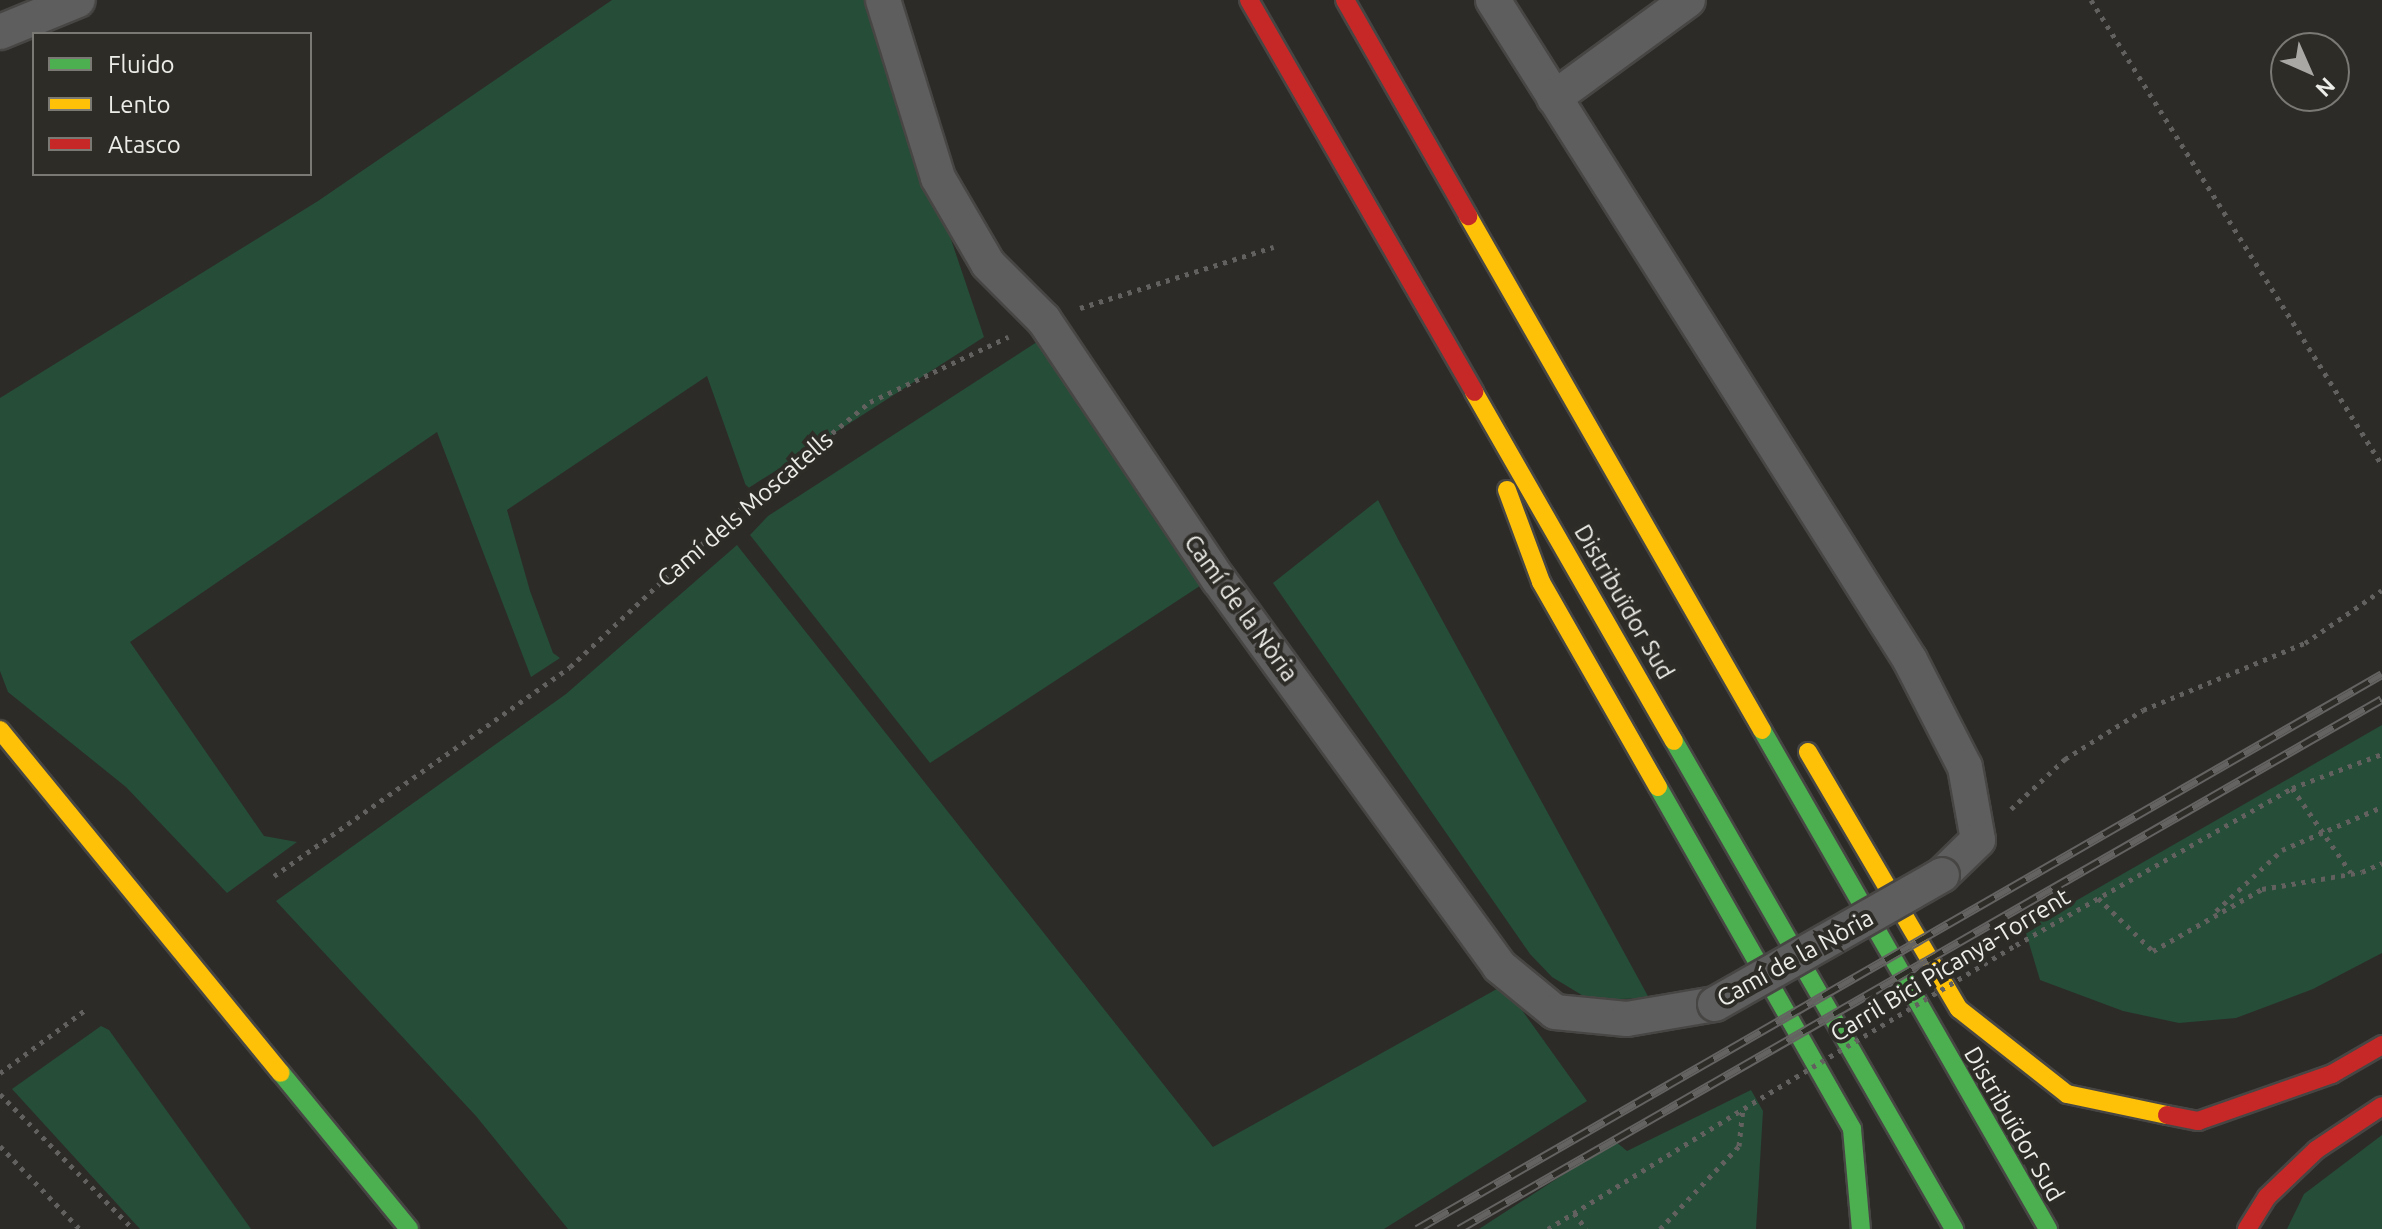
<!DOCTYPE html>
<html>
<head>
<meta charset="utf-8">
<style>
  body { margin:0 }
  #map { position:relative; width:2382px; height:1229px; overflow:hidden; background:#2d2b28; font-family:Ubuntu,sans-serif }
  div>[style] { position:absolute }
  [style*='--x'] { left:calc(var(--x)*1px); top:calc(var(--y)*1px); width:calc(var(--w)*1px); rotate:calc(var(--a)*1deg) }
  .green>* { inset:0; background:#254d37 }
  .path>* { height:5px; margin-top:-2.5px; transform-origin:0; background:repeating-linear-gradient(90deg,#62615f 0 4px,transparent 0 10px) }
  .roads { filter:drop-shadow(2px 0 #474644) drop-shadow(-2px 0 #474644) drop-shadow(0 2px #474644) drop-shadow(0 -2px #474644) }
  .street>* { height:34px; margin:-17px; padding:0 17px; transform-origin:17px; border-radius:17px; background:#5f5e5e }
  .fast>* { height:18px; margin:-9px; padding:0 9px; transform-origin:9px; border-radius:9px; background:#4caf50 }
  .slow>* { height:18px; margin:-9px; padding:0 9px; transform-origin:9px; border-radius:9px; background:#ffc107 }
  .jam>* { height:18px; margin:-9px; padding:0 9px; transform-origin:9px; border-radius:9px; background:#c62828 }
  .rail>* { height:9px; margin-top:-4.5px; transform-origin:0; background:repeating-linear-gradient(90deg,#2e2c27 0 18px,#646362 0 36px); box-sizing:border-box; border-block:2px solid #646362 }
  .path-bridge>* { height:5px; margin-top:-2.5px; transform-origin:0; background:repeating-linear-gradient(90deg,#62615f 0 4px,transparent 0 10px) }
  .bridges { filter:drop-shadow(2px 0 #474644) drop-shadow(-2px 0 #474644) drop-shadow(0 2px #474644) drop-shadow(0 -2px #474644) }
  .street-bridge>* { height:34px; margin:-17px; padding:0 17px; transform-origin:17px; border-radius:17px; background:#5f5e5e }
  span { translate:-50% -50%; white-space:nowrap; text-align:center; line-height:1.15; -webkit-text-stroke:8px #2e2c27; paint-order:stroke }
  .street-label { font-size:24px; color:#ecece8 }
  .legend { position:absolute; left:32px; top:32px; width:280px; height:144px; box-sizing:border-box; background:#2e2c27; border:2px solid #7a7974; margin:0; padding:10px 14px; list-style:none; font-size:24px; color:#ecece8 }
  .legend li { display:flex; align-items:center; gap:16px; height:40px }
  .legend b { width:40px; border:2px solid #7a7974 }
  .north { position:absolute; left:2270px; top:32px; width:80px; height:80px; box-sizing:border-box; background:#2e2c27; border:2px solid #7a7974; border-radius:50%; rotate:135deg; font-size:22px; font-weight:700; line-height:32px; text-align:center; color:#ecece8 }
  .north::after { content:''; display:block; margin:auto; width:28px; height:36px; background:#a9a8a5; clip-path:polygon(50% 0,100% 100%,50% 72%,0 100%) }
</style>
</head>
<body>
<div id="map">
  <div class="green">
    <i style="clip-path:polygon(612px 0,870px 0,984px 337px,747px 489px,707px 376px,507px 510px,530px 591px,553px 653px,560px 658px,531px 677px,437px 432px,130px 642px,264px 836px,297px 842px,227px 893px,126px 787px,8px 692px,0 671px,0 398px,318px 201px)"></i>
    <i style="clip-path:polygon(1043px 338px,1212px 578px,930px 763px,750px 535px,768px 516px)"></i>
    <i style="clip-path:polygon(1378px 500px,1399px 541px,1649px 998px,1590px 1000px,1552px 977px,1530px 954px,1273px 583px)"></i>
    <i style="clip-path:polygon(737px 545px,1213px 1147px,1504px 985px,1587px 1101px,1384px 1229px,568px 1229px,476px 1116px,276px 901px,566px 694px)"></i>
    <i style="clip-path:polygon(2382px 725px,2382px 953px,2313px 989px,2236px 1018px,2179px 1023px,2123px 1011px,2040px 980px,2025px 930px)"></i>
    <i style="clip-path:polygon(101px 1026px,109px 1030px,251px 1229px,140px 1229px,12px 1089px)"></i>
    <i style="clip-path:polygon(1751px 1090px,1763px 1111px,1756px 1229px,1479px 1229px,1615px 1141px,1627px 1151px)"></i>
    <i style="clip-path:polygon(2382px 1135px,2382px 1229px,2287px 1229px,2304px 1194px)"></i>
  </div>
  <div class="path">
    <i style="--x:2091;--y:0;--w:549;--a:57.96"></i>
    <i style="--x:1080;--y:308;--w:203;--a:-17.5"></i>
    <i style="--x:2292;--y:788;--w:103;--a:55.2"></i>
    <i style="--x:2011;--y:809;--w:74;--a:-42.8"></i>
    <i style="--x:2065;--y:759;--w:92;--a:-32.1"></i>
    <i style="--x:2143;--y:710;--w:175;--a:-22.5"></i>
    <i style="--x:2305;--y:643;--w:93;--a:-34.5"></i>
    <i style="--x:274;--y:876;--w:362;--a:-35.2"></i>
    <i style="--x:570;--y:667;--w:221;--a:-43"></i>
    <i style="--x:732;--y:516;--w:179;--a:-39.6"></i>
    <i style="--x:870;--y:402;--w:153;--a:-25.2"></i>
    <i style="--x:2098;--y:898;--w:76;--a:43.9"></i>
    <i style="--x:2153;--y:951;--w:125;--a:-29.6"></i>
    <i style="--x:2262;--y:889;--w:101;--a:-9.6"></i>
    <i style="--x:2362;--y:872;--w:22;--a:-24"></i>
    <i style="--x:2216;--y:911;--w:90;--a:-42.7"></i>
    <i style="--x:2282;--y:850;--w:109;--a:-23.3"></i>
    <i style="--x:2016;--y:945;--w:318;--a:-29.6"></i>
    <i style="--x:2292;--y:788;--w:96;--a:-20.7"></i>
    <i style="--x:0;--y:1073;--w:109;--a:-36.5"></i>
    <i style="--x:0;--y:1094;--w:190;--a:45.4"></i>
    <i style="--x:0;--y:1146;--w:115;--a:46.1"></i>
    <i style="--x:1574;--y:1213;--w:20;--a:53"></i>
    <i style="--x:1548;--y:1229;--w:250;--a:-31.6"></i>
    <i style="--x:1660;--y:1229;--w:115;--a:-46.4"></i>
    <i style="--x:1739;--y:1146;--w:36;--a:-84"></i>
  </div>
  <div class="roads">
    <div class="street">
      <i style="--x:883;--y:0;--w:186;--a:72.8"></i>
      <i style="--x:938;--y:178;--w:99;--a:59.8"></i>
      <i style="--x:988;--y:264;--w:79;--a:45"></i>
      <i style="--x:1044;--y:320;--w:313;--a:56.1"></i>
      <i style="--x:1219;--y:580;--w:477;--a:54"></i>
      <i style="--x:1499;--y:966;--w:72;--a:39.4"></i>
      <i style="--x:1555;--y:1012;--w:72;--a:5.6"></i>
      <i style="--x:1627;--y:1019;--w:89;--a:-9.7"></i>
      <i style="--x:1493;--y:0;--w:781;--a:57.71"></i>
      <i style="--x:1910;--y:660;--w:120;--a:62.8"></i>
      <i style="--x:1965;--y:767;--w:74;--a:79.9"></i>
      <i style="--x:1978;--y:840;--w:50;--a:135.8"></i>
      <i style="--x:0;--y:32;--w:84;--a:-22.3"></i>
      <i style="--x:1554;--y:98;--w:166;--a:-36.2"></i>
    </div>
    <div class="fast">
      <i style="--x:1762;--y:730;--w:575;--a:60.18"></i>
      <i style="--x:1674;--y:741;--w:563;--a:60.15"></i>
      <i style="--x:1658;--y:787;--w:393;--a:60.4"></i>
      <i style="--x:1852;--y:1129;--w:100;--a:84.9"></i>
      <i style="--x:281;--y:1073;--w:202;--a:50.6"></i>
    </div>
    <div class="slow">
      <i style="--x:1468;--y:216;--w:592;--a:60.23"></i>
      <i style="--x:1474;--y:392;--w:402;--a:60.2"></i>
      <i style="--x:1507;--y:490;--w:98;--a:69.7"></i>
      <i style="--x:1541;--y:582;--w:236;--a:60.3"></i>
      <i style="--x:0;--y:730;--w:443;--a:50.7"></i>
      <i style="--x:1808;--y:752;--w:298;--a:59.6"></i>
      <i style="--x:1959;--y:1009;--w:137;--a:38.2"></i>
      <i style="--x:2067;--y:1094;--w:102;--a:11.9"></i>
    </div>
    <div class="jam">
      <i style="--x:1249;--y:0;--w:452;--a:60.1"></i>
      <i style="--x:1345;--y:0;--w:249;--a:60.3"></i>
      <i style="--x:2167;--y:1115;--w:32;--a:11"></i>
      <i style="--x:2198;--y:1121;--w:142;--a:-19.3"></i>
      <i style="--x:2332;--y:1074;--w:58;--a:-30.1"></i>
      <i style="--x:2247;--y:1229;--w:38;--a:-58"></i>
      <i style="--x:2267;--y:1197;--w:68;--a:-43.8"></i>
      <i style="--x:2316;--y:1150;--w:79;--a:-33.7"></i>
    </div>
  </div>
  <div class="rail">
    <i style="--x:1417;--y:1229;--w:1113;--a:-29.9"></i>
    <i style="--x:1459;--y:1229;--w:1064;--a:-29.87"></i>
  </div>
  <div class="path-bridge">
    <i style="--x:1761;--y:1098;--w:297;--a:-31"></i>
  </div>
  <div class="bridges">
    <div class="street-bridge">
      <i style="--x:1715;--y:1004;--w:261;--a:-29.6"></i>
    </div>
  </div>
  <div class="street-label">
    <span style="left:745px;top:509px;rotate:-41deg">Camí dels Moscatells</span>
    <span style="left:1624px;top:602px;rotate:60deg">Distribuïdor Sud</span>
    <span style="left:1241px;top:608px;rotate:54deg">Camí de la Nòria</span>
    <span style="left:1795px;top:958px;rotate:-29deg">Camí de la Nòria</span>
    <span style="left:1950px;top:965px;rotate:-31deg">Carril Bici Picanya-Torrent</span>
    <span style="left:2014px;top:1124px;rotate:60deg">Distribuïdor Sud</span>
  </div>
  <ul class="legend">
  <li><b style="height:10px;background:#4caf50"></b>Fluido</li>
  <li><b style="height:10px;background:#ffc107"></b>Lento</li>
  <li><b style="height:10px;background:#c62828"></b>Atasco</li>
  </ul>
  <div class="north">N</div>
</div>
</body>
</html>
